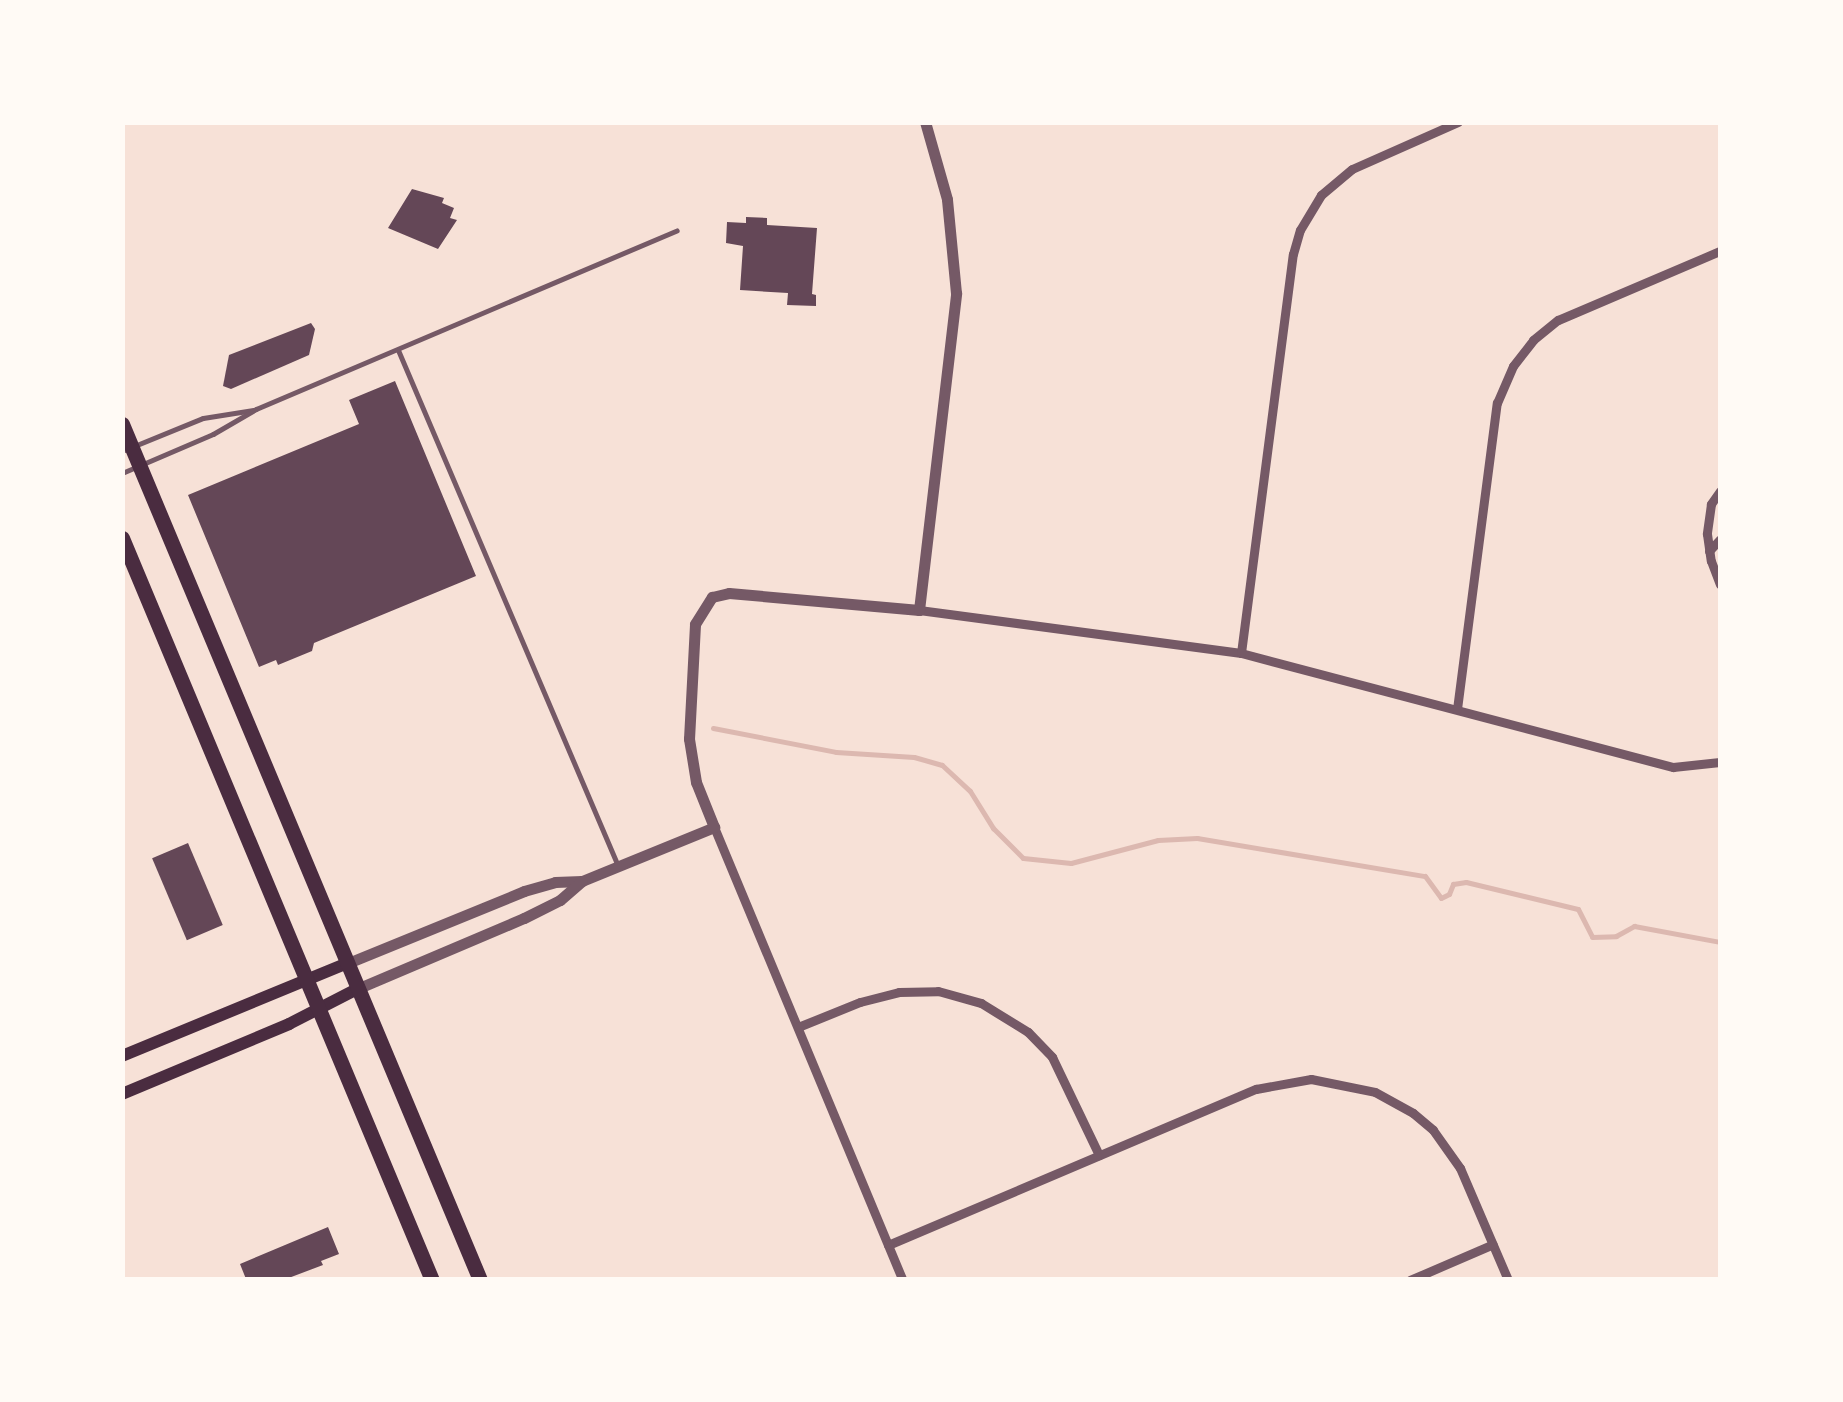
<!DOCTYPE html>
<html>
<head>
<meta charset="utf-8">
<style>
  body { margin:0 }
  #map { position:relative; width:1843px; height:1402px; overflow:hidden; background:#f7e1d7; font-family:Commissioner,sans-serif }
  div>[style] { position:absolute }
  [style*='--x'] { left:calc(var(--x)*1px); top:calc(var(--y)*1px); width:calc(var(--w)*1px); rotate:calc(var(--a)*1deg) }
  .stream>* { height:5px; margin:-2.5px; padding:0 2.5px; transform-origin:2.5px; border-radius:2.5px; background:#dcb8b0 }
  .building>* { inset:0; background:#644757; transform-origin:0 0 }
  .service>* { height:5px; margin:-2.5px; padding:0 2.5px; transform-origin:2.5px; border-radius:2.5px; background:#755966 }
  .minor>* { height:9px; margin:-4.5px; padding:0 4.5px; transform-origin:4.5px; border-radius:4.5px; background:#755966 }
  .tertiary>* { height:11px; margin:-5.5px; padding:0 5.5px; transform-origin:5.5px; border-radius:5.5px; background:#755966 }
  .secondary>* { height:12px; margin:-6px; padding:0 6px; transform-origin:6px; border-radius:6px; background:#4a2c40 }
  .primary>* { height:15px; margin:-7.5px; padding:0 7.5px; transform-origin:7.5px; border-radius:7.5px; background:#4a2c40 }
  span { translate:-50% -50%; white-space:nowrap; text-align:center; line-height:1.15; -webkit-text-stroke:9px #fffaf5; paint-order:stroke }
  .frame { position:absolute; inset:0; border:125px solid #fffaf5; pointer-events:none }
</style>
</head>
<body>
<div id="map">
  <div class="stream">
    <i style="--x:713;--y:728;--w:125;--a:11"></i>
    <i style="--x:836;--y:752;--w:78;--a:3.7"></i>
    <i style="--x:914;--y:757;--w:29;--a:16"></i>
    <i style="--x:942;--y:765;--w:38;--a:43"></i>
    <i style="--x:970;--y:791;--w:44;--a:58.1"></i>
    <i style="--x:993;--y:828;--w:42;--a:45"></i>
    <i style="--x:1023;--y:858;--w:48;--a:5.9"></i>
    <i style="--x:1071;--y:863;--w:90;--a:-14.8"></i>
    <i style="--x:1158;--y:840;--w:39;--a:-3"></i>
    <i style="--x:1197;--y:838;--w:231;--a:9.5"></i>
    <i style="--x:1425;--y:876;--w:27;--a:54"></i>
    <i style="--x:1441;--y:898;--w:9;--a:-27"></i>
    <i style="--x:1449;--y:894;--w:11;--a:-68"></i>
    <i style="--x:1453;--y:884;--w:13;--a:-9"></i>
    <i style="--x:1466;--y:882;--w:115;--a:13.6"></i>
    <i style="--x:1578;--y:909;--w:31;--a:63"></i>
    <i style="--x:1592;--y:937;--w:24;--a:-2"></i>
    <i style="--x:1616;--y:936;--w:21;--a:-29"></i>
    <i style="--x:1634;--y:926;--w:87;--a:10.5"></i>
  </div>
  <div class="building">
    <i style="clip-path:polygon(412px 189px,444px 198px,442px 203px,454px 208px,450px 218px,457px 220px,438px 249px,388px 228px)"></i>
    <i style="clip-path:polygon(746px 217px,767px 218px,767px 225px,817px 228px,812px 294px,816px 295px,816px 306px,787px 305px,788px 293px,740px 290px,743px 246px,726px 243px,727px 222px,746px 223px)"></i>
    <i style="clip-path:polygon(311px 323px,315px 329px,309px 355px,231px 389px,223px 386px,229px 355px)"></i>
    <i style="clip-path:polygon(395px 381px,476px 576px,314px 643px,312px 651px,278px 665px,276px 660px,259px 667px,188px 495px,359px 424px,349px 400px)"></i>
    <i style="left:188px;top:843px;width:89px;height:39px;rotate:67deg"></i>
    <i style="clip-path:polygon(328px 1227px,339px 1254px,321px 1261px,323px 1265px,286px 1279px,246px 1279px,240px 1264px)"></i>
  </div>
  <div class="service">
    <i style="--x:398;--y:350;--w:561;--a:66.91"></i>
    <i style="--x:122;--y:451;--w:87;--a:-22.2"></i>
    <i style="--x:203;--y:418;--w:51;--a:-9.1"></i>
    <i style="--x:122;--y:473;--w:99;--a:-23.2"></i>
    <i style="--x:213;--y:434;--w:50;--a:-30.2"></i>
    <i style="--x:256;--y:409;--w:457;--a:-23"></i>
  </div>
  <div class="minor">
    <i style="--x:1720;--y:491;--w:16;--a:125"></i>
    <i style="--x:1711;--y:504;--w:30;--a:98"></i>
    <i style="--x:1707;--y:534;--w:27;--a:82"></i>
    <i style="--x:1711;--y:561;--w:25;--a:69"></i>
    <i style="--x:1709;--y:551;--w:16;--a:-47"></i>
    <i style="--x:919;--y:610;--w:325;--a:7.6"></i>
    <i style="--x:1241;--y:653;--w:447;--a:14.8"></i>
    <i style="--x:1673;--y:767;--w:47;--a:-6.1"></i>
    <i style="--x:1241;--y:653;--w:402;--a:-82.6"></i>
    <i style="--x:1293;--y:254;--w:25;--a:-74"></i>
    <i style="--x:1300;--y:230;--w:41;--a:-59"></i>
    <i style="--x:1321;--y:195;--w:40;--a:-40"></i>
    <i style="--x:1352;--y:169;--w:116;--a:-23.9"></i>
    <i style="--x:1457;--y:709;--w:309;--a:-82.6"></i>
    <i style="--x:1497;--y:403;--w:40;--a:-66.6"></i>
    <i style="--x:1513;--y:366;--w:33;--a:-52"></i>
    <i style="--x:1533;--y:340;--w:32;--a:-39"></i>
    <i style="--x:1558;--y:320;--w:176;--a:-23.1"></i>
    <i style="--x:714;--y:827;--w:491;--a:67.4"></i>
    <i style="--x:798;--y:1027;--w:67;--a:-22"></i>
    <i style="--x:860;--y:1002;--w:40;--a:-14.4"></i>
    <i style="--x:899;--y:992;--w:39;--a:-1"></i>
    <i style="--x:938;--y:991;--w:45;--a:15.6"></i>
    <i style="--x:981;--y:1003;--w:55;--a:31.7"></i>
    <i style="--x:1028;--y:1032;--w:35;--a:46"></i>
    <i style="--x:1052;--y:1057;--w:109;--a:64.4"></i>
    <i style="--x:888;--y:1245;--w:400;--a:-23"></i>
    <i style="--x:1256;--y:1089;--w:56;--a:-10.3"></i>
    <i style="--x:1311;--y:1079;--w:65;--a:11.5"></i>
    <i style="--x:1375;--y:1092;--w:43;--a:28.9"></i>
    <i style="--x:1413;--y:1113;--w:26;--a:40"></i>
    <i style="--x:1433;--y:1130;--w:47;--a:54.6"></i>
    <i style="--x:1460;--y:1168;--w:122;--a:66.8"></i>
    <i style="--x:1410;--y:1280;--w:90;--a:-23.4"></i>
  </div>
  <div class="tertiary">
    <i style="--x:348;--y:963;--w:190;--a:-22.2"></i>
    <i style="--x:524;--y:891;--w:32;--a:-16"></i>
    <i style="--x:555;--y:882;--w:27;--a:-2"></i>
    <i style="--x:582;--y:881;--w:143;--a:-22.2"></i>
    <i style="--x:714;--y:827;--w:48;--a:-111.8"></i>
    <i style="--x:696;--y:782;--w:44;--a:-99.2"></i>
    <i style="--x:689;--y:739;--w:115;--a:-87"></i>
    <i style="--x:695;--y:624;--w:32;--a:-58"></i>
    <i style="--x:712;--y:597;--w:17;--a:-13"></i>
    <i style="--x:729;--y:593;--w:191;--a:5.1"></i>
    <i style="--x:919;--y:610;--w:319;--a:-83.3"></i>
    <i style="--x:956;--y:293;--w:94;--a:-95.5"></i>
    <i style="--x:947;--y:199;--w:80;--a:-105.9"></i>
    <i style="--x:359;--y:988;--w:179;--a:-23"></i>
    <i style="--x:524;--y:918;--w:40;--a:-26.6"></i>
    <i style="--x:560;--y:900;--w:29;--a:-41"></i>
  </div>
  <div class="secondary">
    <i style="--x:122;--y:1056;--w:244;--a:-22.4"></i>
    <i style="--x:122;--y:1094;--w:181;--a:-22.7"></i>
    <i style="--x:289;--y:1024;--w:79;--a:-27.2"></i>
  </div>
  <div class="primary">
    <i style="--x:122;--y:424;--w:928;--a:67.3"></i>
    <i style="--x:122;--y:538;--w:804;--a:67.33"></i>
  </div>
  <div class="frame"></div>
</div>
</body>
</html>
